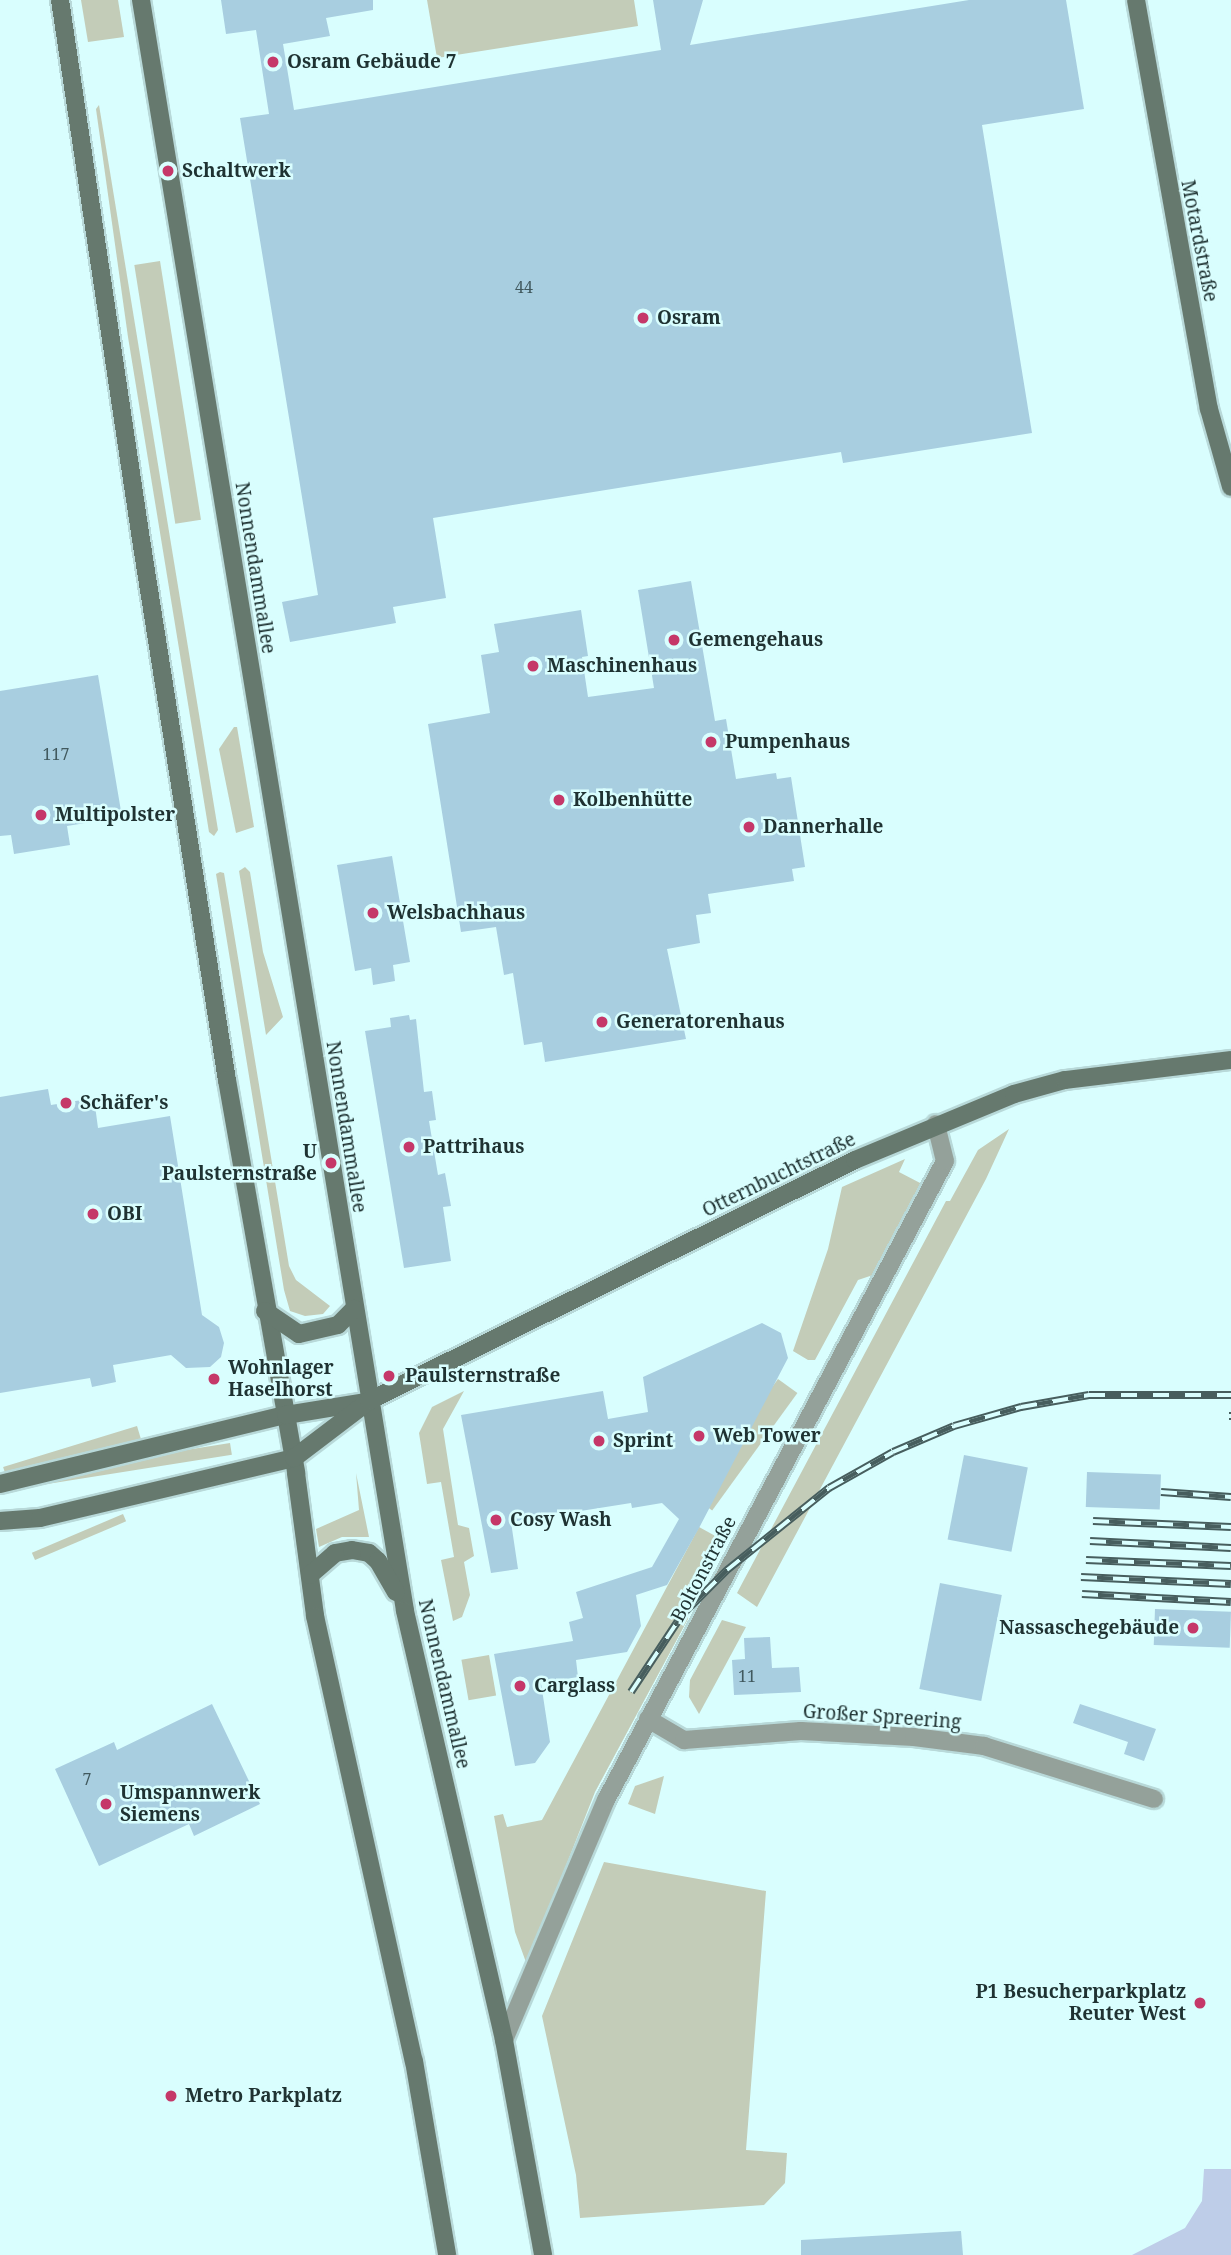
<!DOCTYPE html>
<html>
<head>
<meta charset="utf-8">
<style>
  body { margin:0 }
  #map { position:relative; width:1231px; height:2255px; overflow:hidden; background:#d9fefe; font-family:"Noto Serif",serif }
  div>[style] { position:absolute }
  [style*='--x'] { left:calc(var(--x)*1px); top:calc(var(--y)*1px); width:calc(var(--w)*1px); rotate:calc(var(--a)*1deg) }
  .green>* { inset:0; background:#c3ccb8; transform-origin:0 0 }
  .water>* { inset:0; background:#becde8 }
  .building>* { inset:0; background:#a8cee0; transform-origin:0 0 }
  .roads { filter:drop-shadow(2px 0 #b8d9d9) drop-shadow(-2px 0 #b8d9d9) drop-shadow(0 2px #b8d9d9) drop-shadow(0 -2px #b8d9d9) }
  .street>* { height:18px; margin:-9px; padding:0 9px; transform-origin:9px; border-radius:9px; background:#94a19a }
  .secondary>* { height:18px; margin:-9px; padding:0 9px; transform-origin:9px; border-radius:9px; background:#66796e }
  .rail>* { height:8px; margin-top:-4px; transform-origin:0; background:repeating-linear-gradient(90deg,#d9fefe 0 16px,#475e5e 0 32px); box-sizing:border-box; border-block:2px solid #475e5e }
  .dots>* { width:19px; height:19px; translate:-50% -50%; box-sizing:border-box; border:4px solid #d9fefe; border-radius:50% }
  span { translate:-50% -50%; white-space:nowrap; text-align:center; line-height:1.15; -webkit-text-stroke:5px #d9fefe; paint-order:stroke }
  .number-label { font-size:16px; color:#41595e }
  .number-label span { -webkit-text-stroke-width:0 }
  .poi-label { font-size:19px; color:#1f3232; font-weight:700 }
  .left { translate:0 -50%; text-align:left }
  .right { translate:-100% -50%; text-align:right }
  .street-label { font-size:19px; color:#1f3232 }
</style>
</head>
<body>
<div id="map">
  <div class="green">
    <i style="clip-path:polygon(81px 0,118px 0,124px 37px,88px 42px)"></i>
    <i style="clip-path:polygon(427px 0,634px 0,638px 26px,437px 58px)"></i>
    <i style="clip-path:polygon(99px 105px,218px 830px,214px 836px,209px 832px,128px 337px,96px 109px)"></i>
    <i style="left:160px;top:261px;width:262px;height:26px;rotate:81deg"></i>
    <i style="clip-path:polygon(234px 727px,237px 727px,254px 827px,236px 833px,219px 749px)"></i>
    <i style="clip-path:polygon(245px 867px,250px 872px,263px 952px,283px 1017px,266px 1035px,239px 871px)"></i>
    <i style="clip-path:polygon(220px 872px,224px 873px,289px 1266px,296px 1280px,330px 1306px,323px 1314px,305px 1316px,290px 1311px,284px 1290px,216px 874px)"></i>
    <i style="clip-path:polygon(1009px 1129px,986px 1179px,757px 1607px,737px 1593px,946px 1201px,950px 1201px,978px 1150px)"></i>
    <i style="clip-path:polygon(905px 1159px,899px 1172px,922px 1184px,873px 1275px,858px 1280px,815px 1360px,808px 1360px,793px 1351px,828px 1249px,842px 1187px)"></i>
    <i style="left:778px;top:1379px;width:24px;height:145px;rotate:36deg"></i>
    <i style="clip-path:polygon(464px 1391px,443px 1429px,458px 1525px,469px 1528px,474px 1556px,464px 1562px,470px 1595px,462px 1617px,453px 1621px,441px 1560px,454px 1557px,441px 1482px,427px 1484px,419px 1433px,432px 1407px)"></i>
    <i style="left:137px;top:1426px;width:14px;height:140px;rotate:73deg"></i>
    <i style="left:230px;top:1443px;width:12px;height:236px;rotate:81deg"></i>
    <i style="clip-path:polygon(356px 1473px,369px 1537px,342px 1537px,319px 1547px,316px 1529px,359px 1510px)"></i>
    <i style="left:123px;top:1514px;width:8px;height:99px;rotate:67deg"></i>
    <i style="clip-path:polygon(699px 1527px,719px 1538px,687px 1597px,688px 1619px,595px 1792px,527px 1965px,515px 1932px,494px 1816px,503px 1814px,507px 1827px,542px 1820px)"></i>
    <i style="clip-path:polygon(722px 1620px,746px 1627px,699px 1714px,689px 1697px,690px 1680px)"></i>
    <i style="left:489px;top:1655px;width:41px;height:28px;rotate:80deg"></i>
    <i style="clip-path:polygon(664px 1776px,655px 1814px,628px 1804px,635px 1786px)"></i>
    <i style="clip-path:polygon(604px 1862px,766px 1891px,746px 2150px,787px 2153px,785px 2183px,764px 2205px,580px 2218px,576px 2175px,542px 2016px)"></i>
  </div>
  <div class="water">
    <i style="clip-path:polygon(1204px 2169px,1231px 2169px,1231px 2255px,1132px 2255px,1185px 2228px,1202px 2201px)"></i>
  </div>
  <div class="building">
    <i style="clip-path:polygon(221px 0,373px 0,373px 10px,326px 18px,330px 36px,283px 44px,294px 110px,661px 50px,653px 0,703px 0,690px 45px,969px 0,1066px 0,1084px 109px,982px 125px,1032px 433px,843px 463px,841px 452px,433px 518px,446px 598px,393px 607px,396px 623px,290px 642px,282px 602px,318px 595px,240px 118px,269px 114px,256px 30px,226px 34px)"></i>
    <i style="clip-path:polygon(691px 581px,715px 721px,726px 719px,736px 779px,776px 773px,777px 779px,791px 777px,805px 867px,792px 869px,794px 881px,708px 894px,711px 913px,696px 915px,700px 943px,667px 949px,686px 1039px,545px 1062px,542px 1042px,524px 1045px,513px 973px,504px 975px,496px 927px,461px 932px,428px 724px,490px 713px,481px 655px,499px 652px,494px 624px,581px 610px,588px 656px,582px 657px,588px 697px,654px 688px,638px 590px)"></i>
    <i style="clip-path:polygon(98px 675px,122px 817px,67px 826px,70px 845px,14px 854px,11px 835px,0 836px,0 691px)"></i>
    <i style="clip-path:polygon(392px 856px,410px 962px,393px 965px,395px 981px,373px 985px,371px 968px,355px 971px,337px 865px)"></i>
    <i style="clip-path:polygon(409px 1015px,410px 1020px,416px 1019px,424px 1092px,432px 1091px,436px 1120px,429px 1121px,438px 1175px,445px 1173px,451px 1206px,443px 1207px,451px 1261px,404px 1268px,365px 1031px,391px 1027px,390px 1018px)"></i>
    <i style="clip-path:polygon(48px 1089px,51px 1105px,94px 1098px,98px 1128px,170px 1116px,202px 1315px,219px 1327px,224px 1343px,221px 1357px,210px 1367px,186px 1368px,171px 1355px,113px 1365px,116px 1382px,92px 1387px,90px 1378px,0 1393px,0 1097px)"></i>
    <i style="clip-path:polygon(762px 1323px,781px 1333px,788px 1358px,699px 1528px,667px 1585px,636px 1595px,641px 1626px,627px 1652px,576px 1660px,578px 1677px,541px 1683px,550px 1742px,535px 1763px,515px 1766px,494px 1654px,573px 1641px,569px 1622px,583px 1618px,576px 1592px,652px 1567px,679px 1519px,662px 1503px,632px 1508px,631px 1503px,511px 1522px,518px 1569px,491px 1573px,461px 1415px,603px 1391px,608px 1419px,648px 1412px,643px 1377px)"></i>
    <i style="left:964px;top:1455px;width:65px;height:86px;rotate:11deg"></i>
    <i style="left:1087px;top:1472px;width:74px;height:35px;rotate:2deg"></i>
    <i style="left:940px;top:1583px;width:63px;height:108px;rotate:11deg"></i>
    <i style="left:1155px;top:1609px;width:76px;height:36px;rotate:2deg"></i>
    <i style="clip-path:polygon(770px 1637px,772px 1668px,799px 1667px,801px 1692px,734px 1695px,732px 1660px,745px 1659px,744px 1638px)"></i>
    <i style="clip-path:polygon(212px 1704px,260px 1804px,194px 1836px,189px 1824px,99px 1866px,55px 1769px,114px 1742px,117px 1750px)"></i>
    <i style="clip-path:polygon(1080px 1704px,1156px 1729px,1144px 1761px,1124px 1754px,1128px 1742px,1073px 1723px)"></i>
    <i style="clip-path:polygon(961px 2231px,963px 2255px,801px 2255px,801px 2240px)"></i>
  </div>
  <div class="roads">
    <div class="street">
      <i style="--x:648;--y:1719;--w:42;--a:30.3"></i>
      <i style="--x:684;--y:1740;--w:117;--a:-4.4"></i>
      <i style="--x:801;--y:1731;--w:113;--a:3"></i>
      <i style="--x:914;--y:1737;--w:71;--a:7.3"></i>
      <i style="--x:984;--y:1746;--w:178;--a:17.3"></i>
      <i style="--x:504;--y:2040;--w:261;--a:-67"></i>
      <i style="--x:606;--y:1800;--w:723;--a:-62.05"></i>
      <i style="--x:945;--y:1161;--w:38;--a:-104"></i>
    </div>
    <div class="secondary">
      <i style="--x:60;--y:0;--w:552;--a:81.46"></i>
      <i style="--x:142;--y:546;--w:541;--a:80.96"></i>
      <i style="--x:227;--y:1080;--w:399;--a:80"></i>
      <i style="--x:296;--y:1473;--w:144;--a:82.4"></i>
      <i style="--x:315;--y:1616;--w:456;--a:77.5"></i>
      <i style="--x:414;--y:2061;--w:197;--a:80.3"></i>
      <i style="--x:141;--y:0;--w:1632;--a:80.69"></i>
      <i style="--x:405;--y:1611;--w:440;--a:77"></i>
      <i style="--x:504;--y:2040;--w:219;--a:79.7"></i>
      <i style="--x:1136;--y:0;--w:415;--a:79.9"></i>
      <i style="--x:1209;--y:409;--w:81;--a:74.2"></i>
      <i style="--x:265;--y:1311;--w:41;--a:34.1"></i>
      <i style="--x:299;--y:1334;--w:40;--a:-13"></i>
      <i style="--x:338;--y:1325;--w:23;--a:-45"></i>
      <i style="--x:0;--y:1484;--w:294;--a:-13.6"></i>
      <i style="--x:286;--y:1415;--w:80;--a:-9.3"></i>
      <i style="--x:0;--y:1521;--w:40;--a:-4.3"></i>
      <i style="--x:40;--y:1518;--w:261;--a:-13.3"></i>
      <i style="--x:294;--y:1458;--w:94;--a:-37.2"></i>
      <i style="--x:369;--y:1401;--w:542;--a:-26.38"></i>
      <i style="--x:855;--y:1160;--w:172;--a:-22.5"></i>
      <i style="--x:1014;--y:1094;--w:53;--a:-15.4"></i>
      <i style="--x:1065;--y:1080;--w:167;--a:-6.9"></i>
      <i style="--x:310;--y:1575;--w:33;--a:-41"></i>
      <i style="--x:335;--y:1553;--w:17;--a:-10"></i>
      <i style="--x:352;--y:1550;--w:17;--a:10"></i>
      <i style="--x:369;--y:1553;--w:12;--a:42"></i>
      <i style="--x:378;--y:1561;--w:36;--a:60"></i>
    </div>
  </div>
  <div class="rail">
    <i style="--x:1229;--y:1416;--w:2;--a:0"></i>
    <i style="--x:1161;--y:1492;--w:70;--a:4.1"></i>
    <i style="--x:1093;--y:1521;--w:138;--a:2.5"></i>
    <i style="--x:1090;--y:1541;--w:141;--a:2.8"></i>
    <i style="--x:1086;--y:1560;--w:145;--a:2.4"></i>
    <i style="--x:1081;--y:1577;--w:150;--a:2.7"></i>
    <i style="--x:1082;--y:1594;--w:149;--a:3.1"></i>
    <i style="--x:631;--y:1692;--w:92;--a:-56.5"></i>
    <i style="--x:682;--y:1615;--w:64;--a:-45"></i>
    <i style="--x:727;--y:1570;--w:131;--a:-38.8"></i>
    <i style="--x:829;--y:1488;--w:73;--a:-29.4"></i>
    <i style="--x:893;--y:1452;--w:66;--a:-23.1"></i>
    <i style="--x:954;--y:1426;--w:70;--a:-15.8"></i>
    <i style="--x:1021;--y:1407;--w:69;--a:-10"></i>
    <i style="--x:1089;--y:1395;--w:142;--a:0"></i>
  </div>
  <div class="dots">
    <i style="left:273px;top:62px;background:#c53869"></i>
    <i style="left:168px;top:171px;background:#c53869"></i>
    <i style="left:643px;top:318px;background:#c53869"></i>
    <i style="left:674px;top:640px;background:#c53869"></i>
    <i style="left:533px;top:666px;background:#c53869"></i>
    <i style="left:711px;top:742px;background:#c53869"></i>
    <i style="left:559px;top:800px;background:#c53869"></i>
    <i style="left:41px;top:815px;background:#c53869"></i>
    <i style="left:749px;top:827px;background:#c53869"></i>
    <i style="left:373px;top:913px;background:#c53869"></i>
    <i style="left:602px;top:1022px;background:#c53869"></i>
    <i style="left:66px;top:1103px;background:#c53869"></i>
    <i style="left:409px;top:1147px;background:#c53869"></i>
    <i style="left:331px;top:1163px;background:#c53869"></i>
    <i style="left:93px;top:1214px;background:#c53869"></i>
    <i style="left:389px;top:1376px;background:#c53869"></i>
    <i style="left:214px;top:1379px;background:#c53869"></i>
    <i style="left:699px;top:1436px;background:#c53869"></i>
    <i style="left:599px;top:1441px;background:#c53869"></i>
    <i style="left:496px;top:1520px;background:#c53869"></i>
    <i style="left:1193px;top:1628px;background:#c53869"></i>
    <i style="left:520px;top:1686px;background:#c53869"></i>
    <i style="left:106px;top:1804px;background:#c53869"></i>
    <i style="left:1200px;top:2003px;background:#c53869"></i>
    <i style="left:171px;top:2096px;background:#c53869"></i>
  </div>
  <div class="number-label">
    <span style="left:524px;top:287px">44</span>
    <span style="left:56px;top:754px">117</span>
    <span style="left:747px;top:1676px">11</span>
    <span style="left:87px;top:1779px">7</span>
  </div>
  <div class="poi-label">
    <span class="left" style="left:287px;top:62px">Osram Gebäude 7</span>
    <span class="left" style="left:182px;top:171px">Schaltwerk</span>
    <span class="left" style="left:657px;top:318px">Osram</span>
    <span class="left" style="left:688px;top:640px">Gemengehaus</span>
    <span class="left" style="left:547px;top:666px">Maschinenhaus</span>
    <span class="left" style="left:725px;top:742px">Pumpenhaus</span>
    <span class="left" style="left:573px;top:800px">Kolbenhütte</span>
    <span class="left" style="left:55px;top:815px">Multipolster</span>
    <span class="left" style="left:763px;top:827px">Dannerhalle</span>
    <span class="left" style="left:387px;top:913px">Welsbachhaus</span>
    <span class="left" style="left:616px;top:1022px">Generatorenhaus</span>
    <span class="left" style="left:80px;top:1103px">Schäfer's</span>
    <span class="left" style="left:423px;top:1147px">Pattrihaus</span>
    <span class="right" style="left:317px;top:1163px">U<br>Paulsternstraße</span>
    <span class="left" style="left:107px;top:1214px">OBI</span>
    <span class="left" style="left:228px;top:1379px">Wohnlager<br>Haselhorst</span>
    <span class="left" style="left:405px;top:1376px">Paulsternstraße</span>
    <span class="left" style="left:713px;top:1436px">Web Tower</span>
    <span class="left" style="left:613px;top:1441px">Sprint</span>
    <span class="left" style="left:510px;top:1520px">Cosy Wash</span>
    <span class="right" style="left:1179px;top:1628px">Nassaschegebäude</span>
    <span class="left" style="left:534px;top:1686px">Carglass</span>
    <span class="left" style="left:120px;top:1804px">Umspannwerk<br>Siemens</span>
    <span class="right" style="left:1186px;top:2003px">P1 Besucherparkplatz<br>Reuter West</span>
    <span class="left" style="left:185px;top:2096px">Metro Parkplatz</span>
  </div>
  <div class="street-label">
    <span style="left:1199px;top:241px;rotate:79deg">Motardstraße</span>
    <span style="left:255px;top:568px;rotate:81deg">Nonnendammallee</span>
    <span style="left:346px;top:1127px;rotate:81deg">Nonnendammallee</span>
    <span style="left:779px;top:1175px;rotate:-26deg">Otternbuchtstraße</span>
    <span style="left:704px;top:1569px;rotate:-62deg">Boltonstraße</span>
    <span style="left:444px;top:1684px;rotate:77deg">Nonnendammallee</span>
    <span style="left:882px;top:1717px;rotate:4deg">Großer Spreering</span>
  </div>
</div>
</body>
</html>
